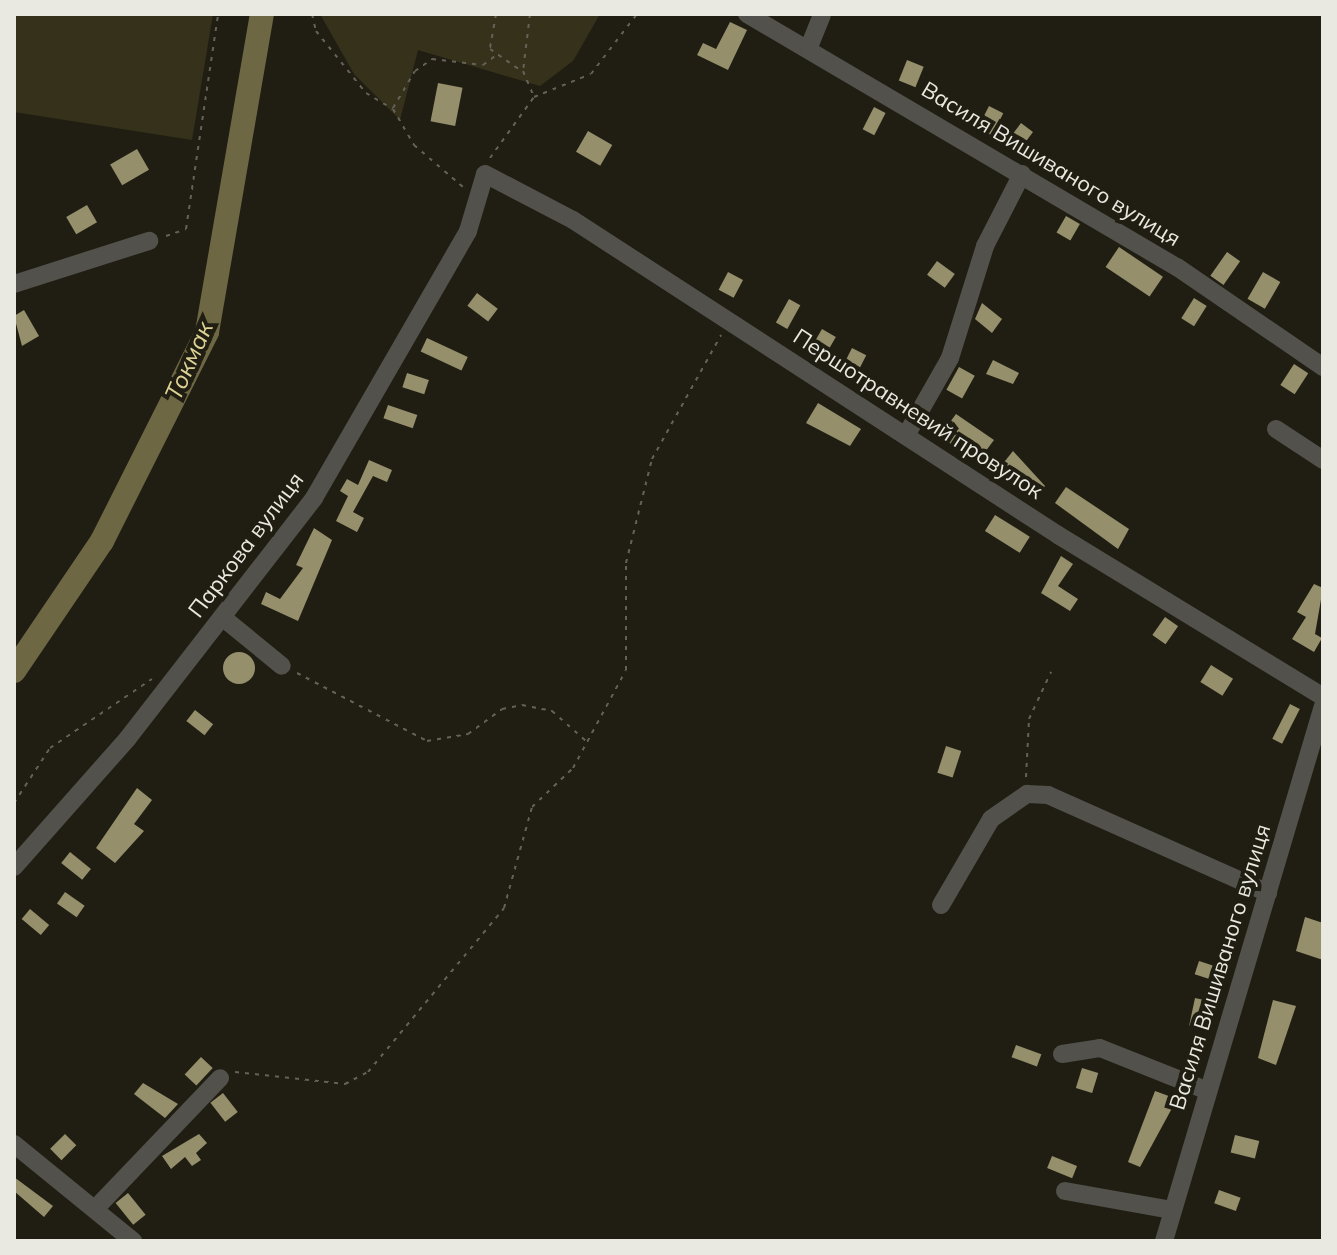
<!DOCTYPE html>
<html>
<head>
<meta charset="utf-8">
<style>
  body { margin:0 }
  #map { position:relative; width:1337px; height:1255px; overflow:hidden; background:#201e13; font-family:Mulish,sans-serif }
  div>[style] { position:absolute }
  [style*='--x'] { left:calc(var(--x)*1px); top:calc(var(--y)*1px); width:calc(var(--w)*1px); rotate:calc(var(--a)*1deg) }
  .green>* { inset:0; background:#35311a }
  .river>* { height:24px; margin:-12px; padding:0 12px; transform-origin:12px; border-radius:12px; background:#6e6744 }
  .building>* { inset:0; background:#958f6b; transform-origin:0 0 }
  .round { border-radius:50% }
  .path>* { height:2px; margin-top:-1px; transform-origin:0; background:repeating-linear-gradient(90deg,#646258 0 4px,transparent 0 10px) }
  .minor>* { height:18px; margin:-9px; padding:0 9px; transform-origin:9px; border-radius:9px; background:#52514b }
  span { translate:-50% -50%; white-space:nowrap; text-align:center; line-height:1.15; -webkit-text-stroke:8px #201e13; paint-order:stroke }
  .street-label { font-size:22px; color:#eae9e1 }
  .water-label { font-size:24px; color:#ddd294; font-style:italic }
  .frame { position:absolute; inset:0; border:16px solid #eae9e1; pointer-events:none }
</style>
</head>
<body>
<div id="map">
  <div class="green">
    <i style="clip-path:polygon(14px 14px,213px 14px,192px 140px,14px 112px)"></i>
    <i style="clip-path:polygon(320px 14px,600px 14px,573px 61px,540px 86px,418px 50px,400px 120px,354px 74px)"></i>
  </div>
  <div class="river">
    <i style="--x:14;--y:671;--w:157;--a:-55.9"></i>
    <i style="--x:102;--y:541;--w:234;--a:-63.3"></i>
    <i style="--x:207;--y:332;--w:323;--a:-80.2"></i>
  </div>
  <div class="building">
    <i style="clip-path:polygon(730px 22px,747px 30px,728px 70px,697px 55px,703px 43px,716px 49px)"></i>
    <i style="left:907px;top:60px;width:18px;height:22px;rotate:22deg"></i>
    <i style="left:438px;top:83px;width:25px;height:39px;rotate:11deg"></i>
    <i style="left:989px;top:106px;width:16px;height:25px;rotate:27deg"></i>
    <i style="left:874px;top:107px;width:13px;height:25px;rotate:27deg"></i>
    <i style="left:1021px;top:123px;width:15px;height:24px;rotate:37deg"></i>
    <i style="left:588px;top:131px;width:28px;height:24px;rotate:30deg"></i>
    <i style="left:137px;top:149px;width:24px;height:31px;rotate:60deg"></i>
    <i style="left:87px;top:205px;width:20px;height:24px;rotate:60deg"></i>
    <i style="left:1066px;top:216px;width:16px;height:19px;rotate:30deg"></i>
    <i style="left:1119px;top:247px;width:53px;height:24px;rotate:34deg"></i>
    <i style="left:1227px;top:252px;width:16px;height:29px;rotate:35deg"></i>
    <i style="left:937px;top:261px;width:22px;height:17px;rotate:36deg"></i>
    <i style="left:728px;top:272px;width:17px;height:20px;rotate:28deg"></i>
    <i style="left:1263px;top:272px;width:20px;height:31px;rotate:30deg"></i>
    <i style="left:477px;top:293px;width:26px;height:16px;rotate:37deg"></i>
    <i style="left:1194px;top:298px;width:15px;height:24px;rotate:32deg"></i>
    <i style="left:789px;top:299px;width:13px;height:27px;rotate:29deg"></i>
    <i style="clip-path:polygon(982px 303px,1002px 319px,992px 333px,975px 319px)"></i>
    <i style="clip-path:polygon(24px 310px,39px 336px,22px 346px,14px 316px)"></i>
    <i style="left:822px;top:329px;width:16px;height:22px;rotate:30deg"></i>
    <i style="left:427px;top:338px;width:45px;height:15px;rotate:25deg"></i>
    <i style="left:852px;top:348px;width:16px;height:23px;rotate:27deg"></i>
    <i style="clip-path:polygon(993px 360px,1019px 373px,1013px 384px,986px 374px)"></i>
    <i style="left:1294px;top:364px;width:17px;height:25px;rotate:33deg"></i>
    <i style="left:959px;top:367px;width:18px;height:26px;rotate:29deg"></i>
    <i style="left:407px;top:373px;width:23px;height:15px;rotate:18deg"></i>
    <i style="clip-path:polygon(818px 403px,861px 429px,850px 446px,806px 423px)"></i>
    <i style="left:388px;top:405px;width:31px;height:14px;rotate:19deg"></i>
    <i style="clip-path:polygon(956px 414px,994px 440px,979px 460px,939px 437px)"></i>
    <i style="clip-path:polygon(1013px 451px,1045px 486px,1035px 499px,997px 471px)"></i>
    <i style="clip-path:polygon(369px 460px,392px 470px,387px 482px,373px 476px,353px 512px,364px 518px,357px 532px,336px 521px,348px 496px,340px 491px,347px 479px,358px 485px)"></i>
    <i style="clip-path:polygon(1066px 487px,1129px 529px,1118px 549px,1055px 503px)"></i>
    <i style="left:995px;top:515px;width:41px;height:19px;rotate:32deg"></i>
    <i style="clip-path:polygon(314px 528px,332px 540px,298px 621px,261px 604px,266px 592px,280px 599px,303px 568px,296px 565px)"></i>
    <i style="clip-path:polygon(1061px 556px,1073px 564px,1058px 586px,1078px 599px,1070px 611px,1041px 593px)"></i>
    <i style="clip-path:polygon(1314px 584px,1323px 588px,1315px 634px,1322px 638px,1314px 652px,1292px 639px,1306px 617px,1297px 612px)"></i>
    <i style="left:1165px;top:617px;width:16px;height:22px;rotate:35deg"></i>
    <i class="round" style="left:223px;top:652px;width:32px;height:32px"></i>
    <i style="left:1211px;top:665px;width:26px;height:20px;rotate:32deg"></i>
    <i style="left:1290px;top:704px;width:11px;height:39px;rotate:27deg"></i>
    <i style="left:195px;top:710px;width:23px;height:14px;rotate:38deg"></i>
    <i style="left:946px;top:746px;width:16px;height:28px;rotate:18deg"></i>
    <i style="clip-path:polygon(137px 788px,152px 800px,134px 824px,144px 831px,115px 863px,96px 848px)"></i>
    <i style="left:70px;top:852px;width:27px;height:14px;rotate:39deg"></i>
    <i style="left:65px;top:892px;width:24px;height:14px;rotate:35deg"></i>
    <i style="left:30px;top:909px;width:25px;height:13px;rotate:40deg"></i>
    <i style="clip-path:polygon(1305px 917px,1323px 923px,1323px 960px,1296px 951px)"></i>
    <i style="left:1199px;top:961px;width:25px;height:14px;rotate:18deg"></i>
    <i style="left:1195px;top:998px;width:14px;height:28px;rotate:12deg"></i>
    <i style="clip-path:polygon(1273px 1000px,1296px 1006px,1276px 1065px,1258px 1058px)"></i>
    <i style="left:1016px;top:1045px;width:27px;height:13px;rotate:20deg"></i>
    <i style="left:201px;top:1057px;width:16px;height:24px;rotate:43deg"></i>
    <i style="left:1082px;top:1068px;width:17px;height:21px;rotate:17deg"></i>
    <i style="clip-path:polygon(143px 1083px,178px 1104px,165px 1118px,134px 1094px)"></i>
    <i style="clip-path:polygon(1155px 1091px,1177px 1099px,1140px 1167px,1128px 1162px)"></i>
    <i style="left:223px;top:1093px;width:24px;height:16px;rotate:52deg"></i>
    <i style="left:65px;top:1134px;width:16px;height:21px;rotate:45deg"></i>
    <i style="clip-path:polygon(199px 1134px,207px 1143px,196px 1153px,201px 1160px,192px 1166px,185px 1157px,171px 1169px,162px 1156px)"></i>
    <i style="left:1235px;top:1135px;width:25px;height:18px;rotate:14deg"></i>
    <i style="left:1052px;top:1156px;width:27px;height:13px;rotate:22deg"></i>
    <i style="clip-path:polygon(14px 1177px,53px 1206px,44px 1217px,14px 1191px)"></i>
    <i style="left:1219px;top:1190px;width:23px;height:14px;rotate:20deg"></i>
    <i style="left:128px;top:1193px;width:28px;height:16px;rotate:51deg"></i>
  </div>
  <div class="path">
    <i style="--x:312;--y:14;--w:17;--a:77"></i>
    <i style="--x:316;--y:31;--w:80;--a:51.1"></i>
    <i style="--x:366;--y:93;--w:31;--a:31"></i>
    <i style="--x:393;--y:109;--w:42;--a:59.7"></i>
    <i style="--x:414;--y:145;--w:65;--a:40.6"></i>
    <i style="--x:496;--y:14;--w:36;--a:100"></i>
    <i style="--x:490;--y:49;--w:39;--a:35"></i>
    <i style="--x:530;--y:14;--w:57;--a:97"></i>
    <i style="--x:523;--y:71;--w:28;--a:67"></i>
    <i style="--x:393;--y:108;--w:43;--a:-59.3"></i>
    <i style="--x:415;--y:71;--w:21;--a:-35"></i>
    <i style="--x:432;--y:59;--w:51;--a:6.7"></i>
    <i style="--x:483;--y:65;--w:15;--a:-37"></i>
    <i style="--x:490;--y:158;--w:75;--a:-54.2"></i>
    <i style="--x:534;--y:97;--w:61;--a:-22"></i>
    <i style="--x:591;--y:74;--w:76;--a:-52.5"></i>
    <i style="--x:166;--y:236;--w:21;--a:-19"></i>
    <i style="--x:186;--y:229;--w:217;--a:-81.5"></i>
    <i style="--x:297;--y:673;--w:147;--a:27.6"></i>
    <i style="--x:427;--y:741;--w:42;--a:-9.7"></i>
    <i style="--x:468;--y:734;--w:42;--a:-36.3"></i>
    <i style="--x:502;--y:709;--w:20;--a:-11"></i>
    <i style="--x:522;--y:705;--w:31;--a:11"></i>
    <i style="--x:552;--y:711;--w:45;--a:41.4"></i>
    <i style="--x:1026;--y:777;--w:58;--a:-87"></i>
    <i style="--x:1029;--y:719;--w:52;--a:-64.9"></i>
    <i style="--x:14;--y:803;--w:66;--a:-56.8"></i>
    <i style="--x:50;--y:748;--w:123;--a:-34.1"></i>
    <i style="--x:235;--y:1072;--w:111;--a:6.2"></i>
    <i style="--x:345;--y:1084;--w:26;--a:-28"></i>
    <i style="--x:368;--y:1072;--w:213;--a:-50.3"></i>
    <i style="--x:504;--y:908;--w:105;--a:-74.5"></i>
    <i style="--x:532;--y:807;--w:57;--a:-43.6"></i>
    <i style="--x:573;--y:768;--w:111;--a:-61.6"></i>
    <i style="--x:626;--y:670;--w:107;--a:-90"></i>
    <i style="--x:626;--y:563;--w:107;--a:-76"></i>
    <i style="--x:652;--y:459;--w:142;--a:-60.9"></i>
  </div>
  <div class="minor">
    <i style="--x:747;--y:14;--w:499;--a:30.5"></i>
    <i style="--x:1177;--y:267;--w:177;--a:34.4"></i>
    <i style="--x:809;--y:47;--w:35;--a:-68"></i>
    <i style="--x:14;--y:284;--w:142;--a:-17.7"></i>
    <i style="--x:1276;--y:429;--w:56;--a:33.4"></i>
    <i style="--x:908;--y:432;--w:85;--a:-60.4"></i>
    <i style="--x:950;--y:358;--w:117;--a:-72.6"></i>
    <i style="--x:985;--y:246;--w:81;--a:-62.8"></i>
    <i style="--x:222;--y:617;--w:77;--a:39.2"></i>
    <i style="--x:14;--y:867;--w:172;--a:-48.5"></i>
    <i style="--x:128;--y:738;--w:304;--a:-52.2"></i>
    <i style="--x:314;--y:498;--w:308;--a:-60"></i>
    <i style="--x:468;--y:231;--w:59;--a:-73.4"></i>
    <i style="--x:485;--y:174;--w:99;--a:27.6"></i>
    <i style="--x:573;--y:220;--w:578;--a:33"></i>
    <i style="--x:1058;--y:535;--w:311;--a:31.4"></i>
    <i style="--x:941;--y:905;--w:99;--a:-59.8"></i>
    <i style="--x:991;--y:819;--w:44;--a:-34.8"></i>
    <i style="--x:1027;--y:794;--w:21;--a:3"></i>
    <i style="--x:1048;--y:795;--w:241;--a:24"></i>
    <i style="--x:1062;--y:1054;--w:38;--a:-9"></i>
    <i style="--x:1100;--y:1048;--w:116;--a:21.7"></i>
    <i style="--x:14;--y:1144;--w:154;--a:39.2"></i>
    <i style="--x:1065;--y:1191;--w:109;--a:10.1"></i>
    <i style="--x:95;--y:1209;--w:181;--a:-46.3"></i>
    <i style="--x:1164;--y:1241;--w:558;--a:-73.45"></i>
  </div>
  <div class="street-label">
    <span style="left:1051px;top:164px;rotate:31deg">Василя Вишиваного вулиця</span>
    <span style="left:918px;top:414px;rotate:33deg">Першотравневий провулок</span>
    <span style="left:246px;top:545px;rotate:-53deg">Паркова вулиця</span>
    <span style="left:1220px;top:967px;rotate:-73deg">Василя Вишиваного вулиця</span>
  </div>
  <div class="water-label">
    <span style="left:189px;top:361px;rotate:-66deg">Токмак</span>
  </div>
  <div class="frame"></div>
</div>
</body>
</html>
